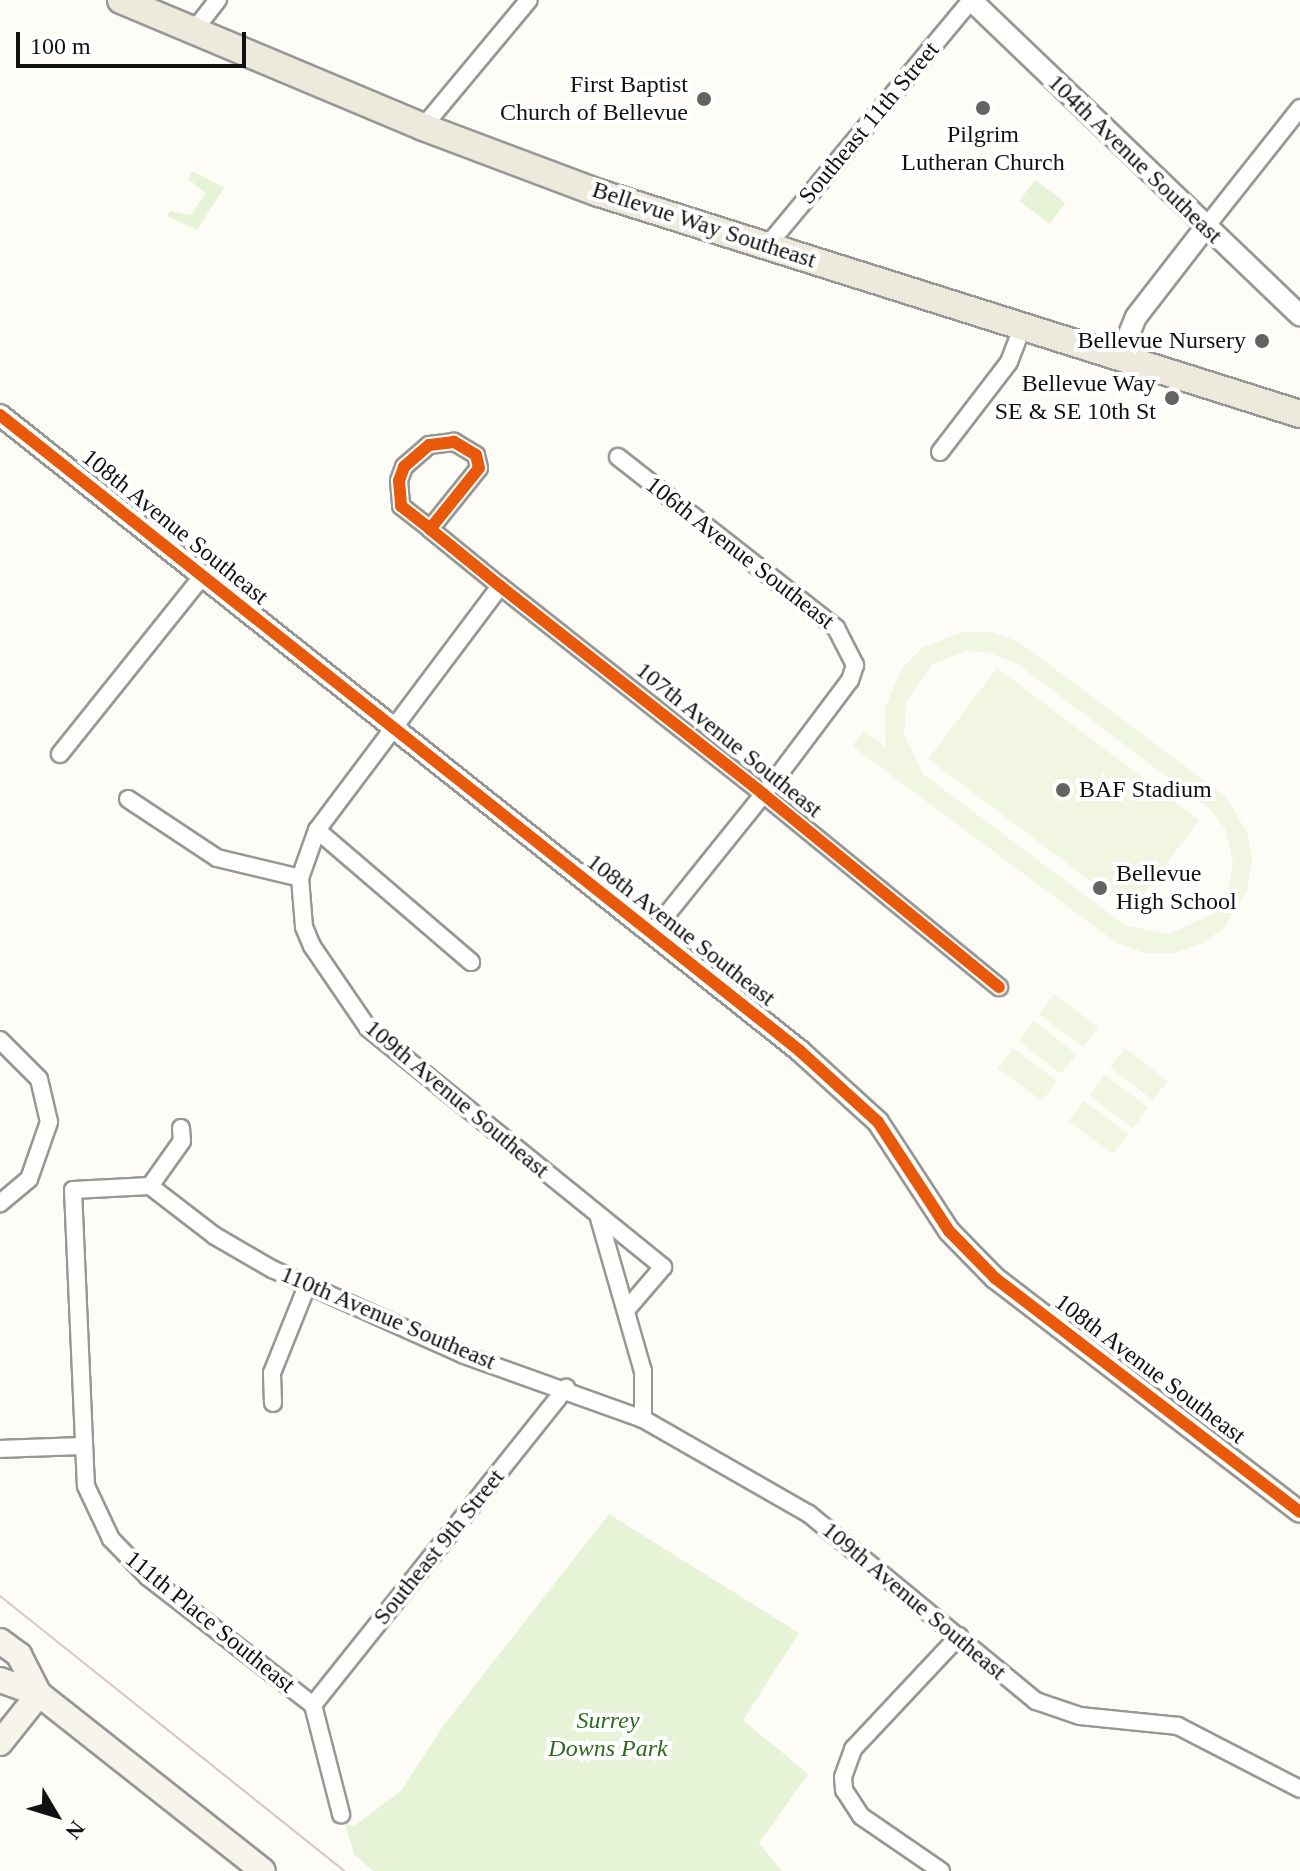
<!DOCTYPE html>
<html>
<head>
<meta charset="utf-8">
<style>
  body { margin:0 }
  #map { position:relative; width:1300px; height:1871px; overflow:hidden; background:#fdfcf7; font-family:"Times New Roman",serif }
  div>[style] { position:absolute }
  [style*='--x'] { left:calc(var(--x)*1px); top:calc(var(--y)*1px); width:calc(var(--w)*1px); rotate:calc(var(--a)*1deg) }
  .green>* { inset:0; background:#e7f3d7; transform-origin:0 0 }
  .pitch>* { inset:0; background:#f0f6e1; transform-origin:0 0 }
  .roads { filter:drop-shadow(2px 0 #979795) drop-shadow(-2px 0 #979795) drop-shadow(0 2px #979795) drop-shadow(0 -2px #979795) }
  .minor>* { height:16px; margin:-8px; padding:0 8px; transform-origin:8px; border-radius:8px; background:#fffffe }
  .tertiary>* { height:20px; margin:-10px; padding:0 10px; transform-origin:10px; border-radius:10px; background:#fffffe }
  .secondary>* { height:24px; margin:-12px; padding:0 12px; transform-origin:12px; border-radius:12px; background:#f6f4eb }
  .primary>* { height:26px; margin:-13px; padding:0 13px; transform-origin:13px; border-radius:13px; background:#ede9dc }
  .tram>* { height:2px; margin:-1px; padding:0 1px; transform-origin:1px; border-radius:1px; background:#d9c6c7 }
  .cycleway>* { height:12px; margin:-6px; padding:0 6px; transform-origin:6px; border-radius:6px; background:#e8590c }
  .dots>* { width:22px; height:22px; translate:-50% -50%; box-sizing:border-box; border:4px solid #fff; border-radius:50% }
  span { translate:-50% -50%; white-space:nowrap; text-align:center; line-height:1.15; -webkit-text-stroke:8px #fff; paint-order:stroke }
  .poi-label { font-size:24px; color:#111 }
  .right { translate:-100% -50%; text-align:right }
  .left { translate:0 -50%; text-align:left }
  .street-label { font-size:24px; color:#111 }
  .park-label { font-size:24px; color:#2f6b1f; font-style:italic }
  .north { position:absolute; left:16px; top:1775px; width:80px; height:80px; -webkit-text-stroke:6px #fff; paint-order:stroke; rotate:128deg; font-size:22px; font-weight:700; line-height:32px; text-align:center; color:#111 }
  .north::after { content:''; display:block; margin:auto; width:28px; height:36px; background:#111; clip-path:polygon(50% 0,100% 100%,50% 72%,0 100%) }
  .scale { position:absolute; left:16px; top:32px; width:230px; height:36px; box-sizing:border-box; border:4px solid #111; border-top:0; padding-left:10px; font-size:24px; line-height:28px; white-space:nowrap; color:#111; -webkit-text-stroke:6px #fff; paint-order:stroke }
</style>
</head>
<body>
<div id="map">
  <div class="green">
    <i style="clip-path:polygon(193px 171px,224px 188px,197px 230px,167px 216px,170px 211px,191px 215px,206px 193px,188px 179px)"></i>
    <i style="left:1035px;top:180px;width:38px;height:26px;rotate:37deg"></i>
    <i style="clip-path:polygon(609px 1514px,799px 1633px,743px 1720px,808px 1774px,759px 1843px,782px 1871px,373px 1871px,354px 1854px,345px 1824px,354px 1826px,401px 1791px,443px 1726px)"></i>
  </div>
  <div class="pitch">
    <i style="clip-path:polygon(evenodd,962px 632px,991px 632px,1019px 642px,1226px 797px,1248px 834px,1252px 862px,1247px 891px,1224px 928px,1201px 944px,1173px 953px,1144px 953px,1117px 943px,852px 746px,864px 731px,886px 747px,885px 708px,902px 668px,922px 648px,962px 632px,965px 651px,988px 652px,1019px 665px,1212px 811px,1225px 829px,1233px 862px,1229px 885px,1211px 914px,1170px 934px,1126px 926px,923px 774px,904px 734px,907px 700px,933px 664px,965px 651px)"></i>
    <i style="left:997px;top:668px;width:253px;height:114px;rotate:37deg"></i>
    <i style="left:1054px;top:994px;width:55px;height:25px;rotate:37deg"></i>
    <i style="left:1034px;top:1021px;width:54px;height:25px;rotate:38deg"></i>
    <i style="left:1013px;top:1048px;width:55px;height:25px;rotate:37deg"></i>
    <i style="left:1125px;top:1048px;width:54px;height:24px;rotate:38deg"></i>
    <i style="left:1105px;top:1075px;width:54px;height:26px;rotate:37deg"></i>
    <i style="left:1084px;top:1101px;width:55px;height:25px;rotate:37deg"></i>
  </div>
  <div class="roads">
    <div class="minor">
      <i style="--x:195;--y:29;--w:37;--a:-52"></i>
      <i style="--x:423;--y:127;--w:165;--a:-50.2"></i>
      <i style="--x:1205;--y:228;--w:153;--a:-51.6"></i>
      <i style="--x:767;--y:246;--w:320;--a:-50.3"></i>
      <i style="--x:940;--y:452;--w:113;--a:-52.5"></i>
      <i style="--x:1009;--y:362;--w:40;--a:-69"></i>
      <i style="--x:618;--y:457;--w:277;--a:38.1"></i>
      <i style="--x:836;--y:628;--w:42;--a:62.8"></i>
      <i style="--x:855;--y:665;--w:16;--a:108"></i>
      <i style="--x:850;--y:680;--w:120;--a:126.9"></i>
      <i style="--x:778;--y:776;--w:203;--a:128.8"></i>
      <i style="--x:430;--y:529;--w:78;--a:-51.2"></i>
      <i style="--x:479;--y:468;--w:13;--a:-103"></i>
      <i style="--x:476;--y:455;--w:26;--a:-149"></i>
      <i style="--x:454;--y:442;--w:25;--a:173"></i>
      <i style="--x:429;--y:445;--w:33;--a:139"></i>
      <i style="--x:404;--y:467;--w:15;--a:110"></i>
      <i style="--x:399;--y:481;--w:25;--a:85"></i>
      <i style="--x:401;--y:506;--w:37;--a:38"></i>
      <i style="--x:430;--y:529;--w:90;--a:39.2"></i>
      <i style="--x:500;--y:586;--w:335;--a:38.3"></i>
      <i style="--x:763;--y:794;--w:305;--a:39.3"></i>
      <i style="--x:60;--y:754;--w:227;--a:-51.3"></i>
      <i style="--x:128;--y:799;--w:107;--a:33.5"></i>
      <i style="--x:217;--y:858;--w:85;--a:13.5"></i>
      <i style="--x:300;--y:878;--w:49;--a:85.3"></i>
      <i style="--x:304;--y:927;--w:21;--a:67"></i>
      <i style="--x:312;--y:946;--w:99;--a:55.7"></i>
      <i style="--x:368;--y:1028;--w:380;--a:39"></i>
      <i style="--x:663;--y:1267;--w:54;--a:130.5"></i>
      <i style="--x:317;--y:830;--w:203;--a:40.6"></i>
      <i style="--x:300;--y:878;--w:51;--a:-70.5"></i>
      <i style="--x:317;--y:830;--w:305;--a:-53.1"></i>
      <i style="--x:0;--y:1040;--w:55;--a:45"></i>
      <i style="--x:39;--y:1079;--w:44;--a:76.9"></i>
      <i style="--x:49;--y:1122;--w:60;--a:109.3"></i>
      <i style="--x:29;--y:1179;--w:38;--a:140"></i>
      <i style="--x:181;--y:1128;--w:13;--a:86"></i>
      <i style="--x:182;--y:1141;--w:55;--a:125.4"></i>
      <i style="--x:150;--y:1186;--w:77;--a:177"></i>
      <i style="--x:73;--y:1190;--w:296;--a:87.5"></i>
      <i style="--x:86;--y:1486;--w:59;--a:64.7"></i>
      <i style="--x:111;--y:1539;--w:53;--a:45.8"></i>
      <i style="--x:148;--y:1577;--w:209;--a:37.8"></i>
      <i style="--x:150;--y:1186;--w:82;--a:37.6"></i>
      <i style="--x:215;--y:1236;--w:66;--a:30.1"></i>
      <i style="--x:272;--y:1269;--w:210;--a:24.1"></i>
      <i style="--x:464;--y:1355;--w:190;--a:19.7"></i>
      <i style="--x:599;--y:1218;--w:159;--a:74"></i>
      <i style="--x:643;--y:1371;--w:48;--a:90"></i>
      <i style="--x:643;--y:1419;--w:191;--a:29.8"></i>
      <i style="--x:809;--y:1514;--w:294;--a:39.5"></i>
      <i style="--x:1036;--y:1701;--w:46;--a:18.8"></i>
      <i style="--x:1080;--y:1716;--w:99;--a:5.8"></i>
      <i style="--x:1178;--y:1726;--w:137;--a:27.3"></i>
      <i style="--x:273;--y:1403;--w:30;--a:-92"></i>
      <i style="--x:272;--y:1373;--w:94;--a:-68.1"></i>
      <i style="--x:0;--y:1449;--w:81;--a:-2.1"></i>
      <i style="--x:313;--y:1705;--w:406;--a:-51.4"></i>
      <i style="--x:313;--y:1705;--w:113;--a:75.6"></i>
      <i style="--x:941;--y:1871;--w:97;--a:-145.5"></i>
      <i style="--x:861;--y:1816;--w:31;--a:-123"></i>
      <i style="--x:844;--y:1790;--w:13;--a:-94"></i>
      <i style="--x:843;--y:1777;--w:30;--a:-70"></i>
      <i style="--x:853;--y:1749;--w:155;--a:-46.8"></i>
    </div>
    <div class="tertiary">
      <i style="--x:971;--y:0;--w:456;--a:43.8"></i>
      <i style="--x:1119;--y:358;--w:44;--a:-67.5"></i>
      <i style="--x:1136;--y:317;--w:113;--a:-52.2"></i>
      <i style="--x:0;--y:415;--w:1022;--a:38.48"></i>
      <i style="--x:800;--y:1051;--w:105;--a:42.3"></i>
      <i style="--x:878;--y:1122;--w:130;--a:56.9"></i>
      <i style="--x:949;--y:1231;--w:66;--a:45.6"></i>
      <i style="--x:995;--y:1278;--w:384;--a:37.5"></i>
    </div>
    <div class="secondary">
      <i style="--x:0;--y:1641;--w:24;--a:36"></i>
      <i style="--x:19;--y:1655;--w:44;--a:62.9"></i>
      <i style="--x:0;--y:1680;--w:41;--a:19.7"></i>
      <i style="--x:39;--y:1694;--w:285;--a:38.3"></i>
      <i style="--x:0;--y:1743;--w:63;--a:-51.5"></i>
    </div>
    <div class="primary">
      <i style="--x:121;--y:0;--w:328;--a:22.8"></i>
      <i style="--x:423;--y:127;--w:188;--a:20.6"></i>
      <i style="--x:599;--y:193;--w:735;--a:17.5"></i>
    </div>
  </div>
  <div class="tram">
    <i style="--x:0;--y:1596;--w:441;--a:38.6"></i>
  </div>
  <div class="cycleway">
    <i style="--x:0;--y:415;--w:1022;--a:38.48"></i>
    <i style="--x:800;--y:1051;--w:105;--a:42.3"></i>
    <i style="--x:878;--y:1122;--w:130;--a:56.9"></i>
    <i style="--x:949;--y:1231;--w:66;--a:45.6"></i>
    <i style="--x:995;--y:1278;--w:384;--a:37.5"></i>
    <i style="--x:430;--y:529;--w:78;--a:-51.2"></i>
    <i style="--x:479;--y:468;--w:13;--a:-103"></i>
    <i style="--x:476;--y:455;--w:26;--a:-149"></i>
    <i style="--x:454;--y:442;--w:25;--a:173"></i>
    <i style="--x:429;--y:445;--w:33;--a:139"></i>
    <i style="--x:404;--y:467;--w:15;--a:110"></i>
    <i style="--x:399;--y:481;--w:25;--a:85"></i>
    <i style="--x:401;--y:506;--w:37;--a:38"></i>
    <i style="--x:430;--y:529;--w:90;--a:39.2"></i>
    <i style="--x:500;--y:586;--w:335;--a:38.3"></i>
    <i style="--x:763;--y:794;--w:305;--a:39.3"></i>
  </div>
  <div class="dots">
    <i style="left:704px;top:99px;background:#646362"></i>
    <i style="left:983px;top:108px;background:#646362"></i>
    <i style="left:1262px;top:341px;background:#646362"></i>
    <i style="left:1172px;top:398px;background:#646362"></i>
    <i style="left:1063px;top:790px;background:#646362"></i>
    <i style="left:1100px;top:888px;background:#646362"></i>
  </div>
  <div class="poi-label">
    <span class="right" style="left:688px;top:99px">First Baptist<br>Church of Bellevue</span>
    <span style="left:983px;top:149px">Pilgrim<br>Lutheran Church</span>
    <span class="right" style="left:1246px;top:341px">Bellevue Nursery</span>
    <span class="right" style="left:1156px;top:398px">Bellevue Way<br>SE &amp; SE 10th St</span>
    <span class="left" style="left:1079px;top:790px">BAF Stadium</span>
    <span class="left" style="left:1116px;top:888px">Bellevue<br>High School</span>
  </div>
  <div class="street-label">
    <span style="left:869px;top:123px;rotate:-50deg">Southeast 11th Street</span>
    <span style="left:1135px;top:159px;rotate:44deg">104th Avenue Southeast</span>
    <span style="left:704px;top:225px;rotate:18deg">Bellevue Way Southeast</span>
    <span style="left:175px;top:527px;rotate:39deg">108th Avenue Southeast</span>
    <span style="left:740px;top:553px;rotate:38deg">106th Avenue Southeast</span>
    <span style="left:729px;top:740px;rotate:39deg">107th Avenue Southeast</span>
    <span style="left:681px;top:930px;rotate:38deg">108th Avenue Southeast</span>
    <span style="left:457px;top:1099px;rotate:40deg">109th Avenue Southeast</span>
    <span style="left:388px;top:1318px;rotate:23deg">110th Avenue Southeast</span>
    <span style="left:1150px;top:1369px;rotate:37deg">108th Avenue Southeast</span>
    <span style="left:439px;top:1547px;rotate:-51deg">Southeast 9th Street</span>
    <span style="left:914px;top:1601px;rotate:40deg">109th Avenue Southeast</span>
    <span style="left:210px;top:1622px;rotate:39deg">111th Place Southeast</span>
  </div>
  <div class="park-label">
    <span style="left:608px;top:1735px">Surrey<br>Downs Park</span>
  </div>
  <div class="north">N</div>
  <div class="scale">100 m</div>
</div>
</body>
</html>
